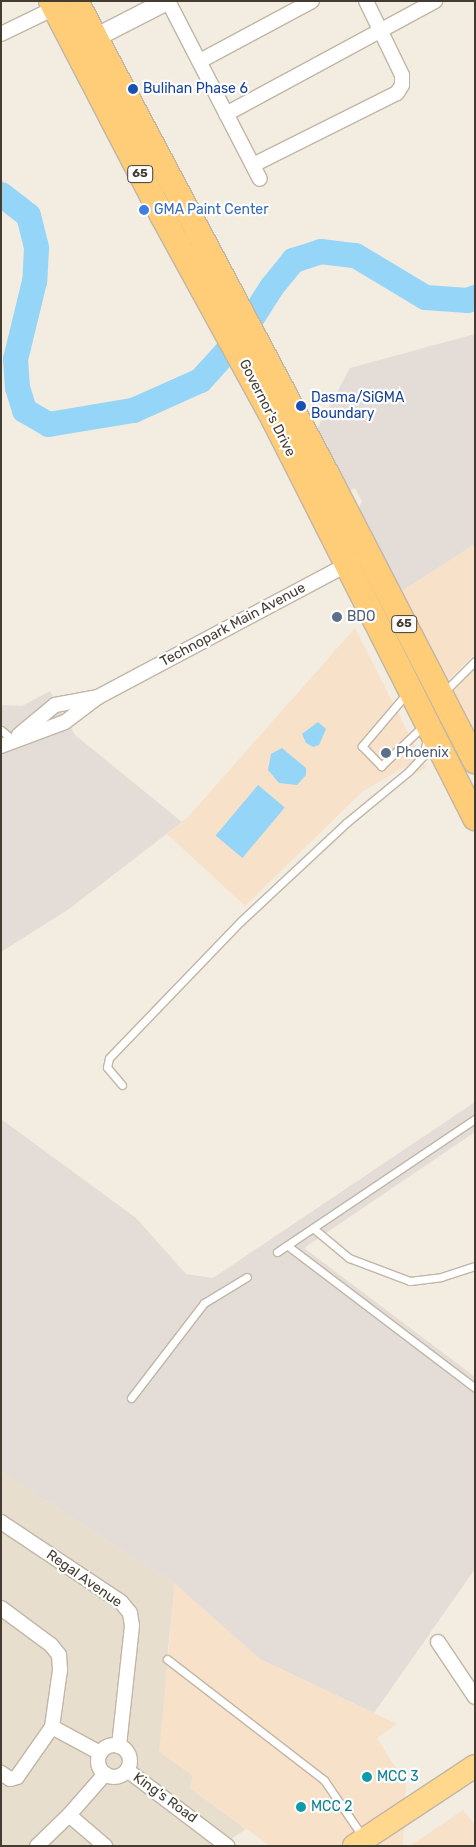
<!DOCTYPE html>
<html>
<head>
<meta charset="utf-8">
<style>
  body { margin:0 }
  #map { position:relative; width:476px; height:1847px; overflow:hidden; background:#f3ece1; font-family:Rubik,sans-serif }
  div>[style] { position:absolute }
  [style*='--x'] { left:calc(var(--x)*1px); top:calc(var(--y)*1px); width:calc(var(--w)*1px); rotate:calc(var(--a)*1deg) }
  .residential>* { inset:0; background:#e7dece }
  .commercial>* { inset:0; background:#f8e1c9 }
  .industrial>* { inset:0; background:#e4ddd7 }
  .water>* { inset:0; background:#95d5f7; transform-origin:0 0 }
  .river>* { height:25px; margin:-12.5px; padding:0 12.5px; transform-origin:12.5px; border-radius:12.5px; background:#95d5f7 }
  .roads { filter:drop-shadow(1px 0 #c1b6a6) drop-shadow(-1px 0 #c1b6a6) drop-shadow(0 1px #c1b6a6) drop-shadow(0 -1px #c1b6a6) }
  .service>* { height:7px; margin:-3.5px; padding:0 3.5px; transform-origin:3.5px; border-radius:3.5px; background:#fff }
  .minor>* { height:14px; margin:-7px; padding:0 7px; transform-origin:7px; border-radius:7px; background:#fff }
  .minor>.ring { margin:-7px; padding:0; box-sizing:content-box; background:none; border:14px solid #fff; border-radius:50% }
  .tertiary>* { height:18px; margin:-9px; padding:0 9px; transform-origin:9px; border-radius:9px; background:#fff }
  .primary>* { height:22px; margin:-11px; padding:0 11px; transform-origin:11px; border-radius:11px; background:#ffd88e }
  .trunk>* { height:24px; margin:-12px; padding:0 12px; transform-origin:12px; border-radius:12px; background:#fc7 }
  .dots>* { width:14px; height:14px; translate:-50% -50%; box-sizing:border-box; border:2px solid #fff; border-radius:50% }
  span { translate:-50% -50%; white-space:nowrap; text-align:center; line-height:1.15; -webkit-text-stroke:4.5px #fff; paint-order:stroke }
  .shield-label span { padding:1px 4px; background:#fff; border:1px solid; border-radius:4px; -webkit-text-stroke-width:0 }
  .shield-label { font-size:12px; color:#443c31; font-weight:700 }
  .transit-label { font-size:14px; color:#164399 }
  .left { translate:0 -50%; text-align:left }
  .shop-label { font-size:14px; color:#366cbe }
  .street-label { font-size:14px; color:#443c31 }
  .service-label { font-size:14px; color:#4e5e75 }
  .culture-label { font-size:14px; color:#0d838f }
  .frame { position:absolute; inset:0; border:2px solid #443c31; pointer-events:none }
</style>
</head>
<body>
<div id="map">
  <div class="residential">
    <i style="clip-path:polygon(1px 1472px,175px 1584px,167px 1659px,193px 1776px,190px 1788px,246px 1829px,221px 1846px,1px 1846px)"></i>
  </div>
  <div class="commercial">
    <i style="clip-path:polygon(475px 544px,475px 654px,448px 680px,402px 591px)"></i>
    <i style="clip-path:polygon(355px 628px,426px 768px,411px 775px,406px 766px,362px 792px,245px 906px,167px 834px,188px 817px)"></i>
    <i style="clip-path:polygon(475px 670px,475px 733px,453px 691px)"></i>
    <i style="clip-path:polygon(175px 1584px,260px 1659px,397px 1724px,377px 1738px,406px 1784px,403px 1846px,270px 1846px,190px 1788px,193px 1776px,159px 1752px)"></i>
    <i style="clip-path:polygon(463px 1810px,475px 1825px,475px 1846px,410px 1846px)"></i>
  </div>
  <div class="industrial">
    <i style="clip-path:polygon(475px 334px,475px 544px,402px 591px,358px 509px,362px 502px,355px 488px,349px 491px,317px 429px,350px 368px)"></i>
    <i style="clip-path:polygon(50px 691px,75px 735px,182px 822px,69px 909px,1px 952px,1px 705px,22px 706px)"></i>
    <i style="clip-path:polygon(475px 1102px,475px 1132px,304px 1248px,475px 1377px,475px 1569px,374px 1713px,260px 1659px,175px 1584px,1px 1472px,1px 1119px,136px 1218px,186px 1274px,213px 1278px)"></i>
  </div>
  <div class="water">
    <i style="clip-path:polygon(318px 722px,326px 729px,319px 745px,313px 747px,306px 743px,302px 734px)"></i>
    <i style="clip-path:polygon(282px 748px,306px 768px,306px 775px,297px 785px,279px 783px,268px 770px,271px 754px)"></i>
    <i style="left:258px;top:785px;width:35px;height:66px;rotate:40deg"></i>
  </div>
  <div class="river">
    <i style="--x:1;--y:194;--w:34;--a:38"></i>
    <i style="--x:28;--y:215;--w:34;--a:76"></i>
    <i style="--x:36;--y:248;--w:33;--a:93"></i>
    <i style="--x:34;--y:281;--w:80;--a:103.7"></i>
    <i style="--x:15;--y:359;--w:28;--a:86"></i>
    <i style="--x:17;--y:387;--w:24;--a:73"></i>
    <i style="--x:24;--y:410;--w:28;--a:30"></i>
    <i style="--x:48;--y:424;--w:86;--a:-9.4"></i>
    <i style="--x:133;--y:410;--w:73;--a:-24.1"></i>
    <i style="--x:200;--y:380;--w:59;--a:-47.7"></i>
    <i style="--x:240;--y:336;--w:58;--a:-57.7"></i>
    <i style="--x:271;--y:287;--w:35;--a:-51"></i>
    <i style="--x:293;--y:260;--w:28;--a:-18"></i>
    <i style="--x:320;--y:251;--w:35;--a:7"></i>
    <i style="--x:355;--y:255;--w:82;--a:31"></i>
    <i style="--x:425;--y:297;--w:42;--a:4.1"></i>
    <i style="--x:467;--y:300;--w:9;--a:-21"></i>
  </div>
  <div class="roads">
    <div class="service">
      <i style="--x:407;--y:693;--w:70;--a:130.3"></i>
      <i style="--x:362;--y:746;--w:28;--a:46"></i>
      <i style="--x:381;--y:766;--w:58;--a:-43.6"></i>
      <i style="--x:443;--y:693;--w:45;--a:-45"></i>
      <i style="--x:1;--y:730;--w:16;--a:40"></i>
      <i style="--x:122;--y:1085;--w:23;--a:-130"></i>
      <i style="--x:107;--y:1067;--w:9;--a:-77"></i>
      <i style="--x:109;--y:1058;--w:190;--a:-46.1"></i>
      <i style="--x:241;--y:921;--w:144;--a:-43"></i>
      <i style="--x:346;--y:823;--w:82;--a:-39.5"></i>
      <i style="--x:409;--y:771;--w:21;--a:-47"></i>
      <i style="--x:423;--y:756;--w:18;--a:-77"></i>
      <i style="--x:313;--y:1228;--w:47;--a:39.8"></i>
      <i style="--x:349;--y:1258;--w:65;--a:20.7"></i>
      <i style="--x:410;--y:1281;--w:31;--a:-7"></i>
      <i style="--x:441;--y:1277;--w:36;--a:-18"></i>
      <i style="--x:288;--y:1246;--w:235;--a:37.2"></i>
      <i style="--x:277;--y:1252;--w:239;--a:-33.9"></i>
      <i style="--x:131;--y:1398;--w:120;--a:-52.5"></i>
      <i style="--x:204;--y:1303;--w:50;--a:-31.2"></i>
      <i style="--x:167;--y:1659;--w:198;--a:37.6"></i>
      <i style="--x:324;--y:1780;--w:69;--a:55.6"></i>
    </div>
    <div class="minor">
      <i style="--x:168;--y:1;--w:200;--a:62.7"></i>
      <i style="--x:1;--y:34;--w:64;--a:-25.8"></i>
      <i style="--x:200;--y:61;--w:127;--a:-28.2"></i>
      <i style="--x:226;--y:114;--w:238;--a:-28.4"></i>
      <i style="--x:253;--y:165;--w:161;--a:-26.6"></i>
      <i style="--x:397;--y:93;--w:9;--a:-58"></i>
      <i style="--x:402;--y:85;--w:10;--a:-90"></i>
      <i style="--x:402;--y:75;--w:82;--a:-115.9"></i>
      <i style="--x:19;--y:735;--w:47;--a:-39.8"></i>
      <i style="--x:55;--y:705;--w:44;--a:-10.5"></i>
      <i style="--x:1;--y:746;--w:68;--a:-20.6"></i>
      <i style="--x:65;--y:722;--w:41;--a:-37.1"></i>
      <i style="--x:98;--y:697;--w:288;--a:-28"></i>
      <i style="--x:1;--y:1522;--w:144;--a:33.7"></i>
      <i style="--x:121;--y:1602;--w:14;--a:51"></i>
      <i style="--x:130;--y:1613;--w:13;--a:81"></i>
      <i style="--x:132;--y:1626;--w:121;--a:96.2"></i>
      <i style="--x:1;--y:1608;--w:62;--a:36.5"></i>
      <i style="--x:51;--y:1645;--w:13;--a:51"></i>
      <i style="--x:59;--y:1655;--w:15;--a:86"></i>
      <i style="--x:60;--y:1670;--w:58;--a:98"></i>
      <i style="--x:52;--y:1727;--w:61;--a:125"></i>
      <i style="--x:17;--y:1777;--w:7;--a:164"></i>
      <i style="--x:10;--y:1779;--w:11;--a:-146"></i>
      <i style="--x:438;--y:1642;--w:66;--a:56.1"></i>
      <i style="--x:52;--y:1727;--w:55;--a:28.4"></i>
      <i class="ring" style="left:98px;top:1745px;width:18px;height:18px"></i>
      <i style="--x:127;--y:1770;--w:126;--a:37.2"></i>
      <i style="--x:69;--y:1815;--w:48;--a:40.7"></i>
      <i style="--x:37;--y:1846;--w:45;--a:-44.1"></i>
      <i style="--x:69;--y:1815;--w:55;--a:-48.7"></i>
    </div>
    <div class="tertiary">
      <i style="--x:85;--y:43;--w:92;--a:-27.1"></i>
    </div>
    <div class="primary">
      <i style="--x:354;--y:1846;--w:145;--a:-33.5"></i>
    </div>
    <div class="trunk">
      <i style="--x:51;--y:1;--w:243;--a:62.6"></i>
      <i style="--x:163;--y:217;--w:231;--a:61.3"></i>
      <i style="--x:274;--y:420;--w:446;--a:63.2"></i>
      <i style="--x:76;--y:1;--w:538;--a:62.05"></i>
      <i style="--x:328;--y:476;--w:321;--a:62.7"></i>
    </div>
  </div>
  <div class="dots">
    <i style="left:133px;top:89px;background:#1a4fb4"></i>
    <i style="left:144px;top:210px;background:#3f7fe0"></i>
    <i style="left:301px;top:406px;background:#1a4fb4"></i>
    <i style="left:337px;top:617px;background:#5c6f8a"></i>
    <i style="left:386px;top:753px;background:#5c6f8a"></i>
    <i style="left:367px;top:1777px;background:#0f9aa8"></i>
    <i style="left:301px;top:1807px;background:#0f9aa8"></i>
  </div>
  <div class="shield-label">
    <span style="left:140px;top:174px">65</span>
    <span style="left:404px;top:624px">65</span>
  </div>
  <div class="transit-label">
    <span class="left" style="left:143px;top:89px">Bulihan Phase 6</span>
    <span class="left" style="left:311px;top:406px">Dasma/SiGMA<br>Boundary</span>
  </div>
  <div class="shop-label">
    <span class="left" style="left:154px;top:210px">GMA Paint Center</span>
  </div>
  <div class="street-label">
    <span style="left:267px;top:408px;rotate:63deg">Governor's Drive</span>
    <span style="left:233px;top:625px;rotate:-28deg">Technopark Main Avenue</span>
    <span style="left:84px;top:1579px;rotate:35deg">Regal Avenue</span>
    <span style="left:165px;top:1798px;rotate:36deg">King's Road</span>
  </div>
  <div class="service-label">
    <span class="left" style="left:347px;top:617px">BDO</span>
    <span class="left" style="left:396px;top:753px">Phoenix</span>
  </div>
  <div class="culture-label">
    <span class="left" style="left:377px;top:1777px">MCC 3</span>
    <span class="left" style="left:311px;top:1807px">MCC 2</span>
  </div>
  <div class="frame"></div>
</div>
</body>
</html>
